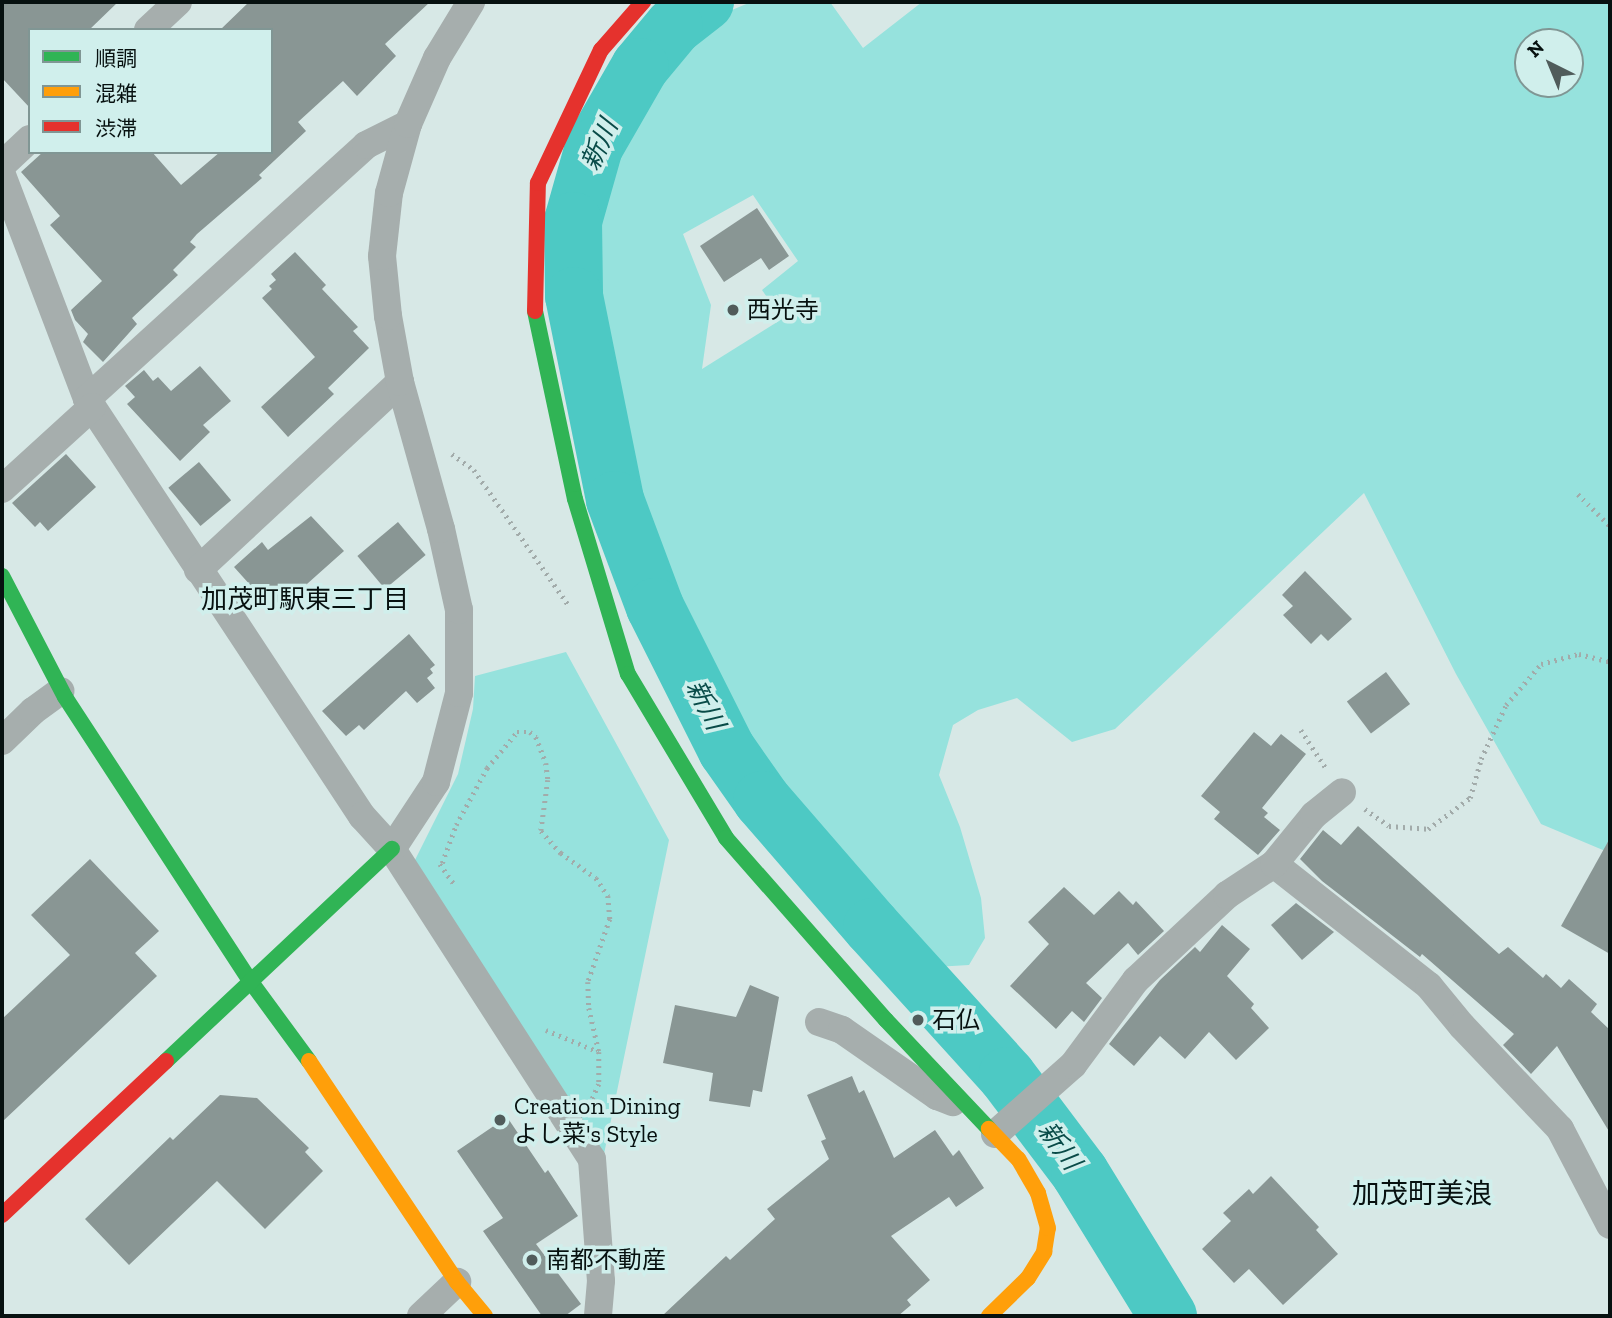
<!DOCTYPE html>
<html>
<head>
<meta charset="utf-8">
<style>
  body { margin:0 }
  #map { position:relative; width:1612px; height:1318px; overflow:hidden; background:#d7e8e6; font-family:"Zilla Slab","Noto Sans JP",serif }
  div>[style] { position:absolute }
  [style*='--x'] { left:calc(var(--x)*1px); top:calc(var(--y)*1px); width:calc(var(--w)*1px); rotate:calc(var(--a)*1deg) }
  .green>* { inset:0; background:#96e2dd }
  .river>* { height:58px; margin:-29px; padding:0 29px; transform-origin:29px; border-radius:29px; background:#4dc9c4 }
  .building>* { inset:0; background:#899694; transform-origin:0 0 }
  .path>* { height:4.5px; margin-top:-2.25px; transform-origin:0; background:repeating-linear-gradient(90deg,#a2abaa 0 2px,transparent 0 7px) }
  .street>* { height:28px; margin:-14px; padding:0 14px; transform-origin:14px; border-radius:14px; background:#a6aead }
  .fast>* { height:16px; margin:-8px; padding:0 8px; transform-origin:8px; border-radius:8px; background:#30b455 }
  .slow>* { height:16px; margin:-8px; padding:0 8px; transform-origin:8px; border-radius:8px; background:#ff9f0a }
  .jam>* { height:16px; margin:-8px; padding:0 8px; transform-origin:8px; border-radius:8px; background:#e5322d }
  .dots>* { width:19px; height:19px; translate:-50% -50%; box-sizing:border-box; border:4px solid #d0efec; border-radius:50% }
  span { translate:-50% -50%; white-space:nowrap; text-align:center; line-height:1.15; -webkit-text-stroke:7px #d0efec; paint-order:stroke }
  .poi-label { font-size:24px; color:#071110 }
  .left { translate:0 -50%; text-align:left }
  .water-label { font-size:26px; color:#094b48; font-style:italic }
  .neighbourhood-label { font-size:26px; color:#071110 }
  .quarter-label { font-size:28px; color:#071110 }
  .frame { position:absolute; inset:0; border:4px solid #071110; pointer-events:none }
  .legend { position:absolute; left:28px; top:28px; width:245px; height:126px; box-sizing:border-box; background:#d0efec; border:2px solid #809694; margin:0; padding:9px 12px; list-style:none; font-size:21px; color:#071110 }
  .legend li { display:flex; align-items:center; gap:14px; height:35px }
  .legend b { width:35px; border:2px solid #809694 }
  .north { position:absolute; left:1514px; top:28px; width:70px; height:70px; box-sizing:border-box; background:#d0efec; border:2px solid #809694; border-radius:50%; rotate:317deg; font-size:19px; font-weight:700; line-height:28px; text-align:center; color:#071110 }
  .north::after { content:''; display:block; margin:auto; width:24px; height:32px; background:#505c5b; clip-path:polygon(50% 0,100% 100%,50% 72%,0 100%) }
</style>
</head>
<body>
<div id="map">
  <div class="green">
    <i style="clip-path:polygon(evenodd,751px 2px,830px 2px,863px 48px,922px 2px,1610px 2px,1610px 853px,1541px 824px,1456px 674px,1364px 493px,1115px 729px,1072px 742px,1017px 698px,978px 710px,953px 725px,939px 775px,960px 827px,981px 898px,985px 938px,969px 965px,918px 968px,748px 767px,696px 675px,645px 553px,597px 379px,583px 216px,623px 124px,713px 18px,751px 2px,1528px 42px,1570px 42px,1570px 84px,1528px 84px,1528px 42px,751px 2px,753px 195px,798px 261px,762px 290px,782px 319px,702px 369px,711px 305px,683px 234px,753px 195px)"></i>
    <i style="clip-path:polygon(566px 652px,669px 840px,604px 1154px,413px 864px,458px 774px,473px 709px,475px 676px)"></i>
  </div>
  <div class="river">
    <i style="--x:705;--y:2;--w:39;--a:142"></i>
    <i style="--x:674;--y:26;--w:53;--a:129.7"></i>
    <i style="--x:640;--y:67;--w:92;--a:119.9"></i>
    <i style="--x:594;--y:147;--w:77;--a:105.8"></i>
    <i style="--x:573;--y:221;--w:75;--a:89.2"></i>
    <i style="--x:574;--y:296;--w:208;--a:78.6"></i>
    <i style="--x:615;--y:500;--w:114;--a:69.5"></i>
    <i style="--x:655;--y:607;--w:160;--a:63.3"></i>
    <i style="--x:727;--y:750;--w:61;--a:55"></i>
    <i style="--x:762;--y:800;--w:168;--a:49.1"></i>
    <i style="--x:872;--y:927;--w:201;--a:47.8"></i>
    <i style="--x:1007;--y:1076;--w:121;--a:53"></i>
    <i style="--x:1080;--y:1173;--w:168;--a:58.4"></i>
  </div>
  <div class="building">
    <i style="clip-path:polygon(2px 2px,118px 2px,89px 30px,30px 30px,30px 108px,2px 78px)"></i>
    <i style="clip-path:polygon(249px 2px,430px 2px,385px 44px,396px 56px,357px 96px,343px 81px,298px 122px,306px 131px,259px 175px,262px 178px,197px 234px,190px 242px,196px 247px,173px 270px,178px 275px,132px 318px,137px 324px,103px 362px,83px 342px,88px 334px,75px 320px,71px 310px,102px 281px,50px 225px,60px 216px,21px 172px,43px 152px,152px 152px,181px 185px,220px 152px,271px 152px,271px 30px,220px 30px)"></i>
    <i style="clip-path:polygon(757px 208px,789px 256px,769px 270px,761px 258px,724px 282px,700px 246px)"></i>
    <i style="clip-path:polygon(295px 252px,326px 285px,322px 289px,358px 327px,353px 331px,369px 348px,328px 388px,334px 394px,288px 437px,261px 407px,315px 357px,262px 298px,272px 289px,269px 286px,276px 280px,271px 274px)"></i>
    <i style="clip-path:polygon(200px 366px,231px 401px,203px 425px,210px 432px,180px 461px,127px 404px,135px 397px,125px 386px,144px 370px,153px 381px,158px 377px,171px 391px)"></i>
    <i style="clip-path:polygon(66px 454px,96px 487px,48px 531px,40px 522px,35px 527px,12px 503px)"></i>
    <i style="left:199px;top:462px;width:50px;height:40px;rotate:50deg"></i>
    <i style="clip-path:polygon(311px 516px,344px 551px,289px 600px,285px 596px,271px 608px,234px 567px,262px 542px,268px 550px)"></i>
    <i style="left:398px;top:522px;width:43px;height:53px;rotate:50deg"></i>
    <i style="clip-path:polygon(1305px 571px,1352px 619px,1328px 641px,1321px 634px,1311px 644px,1283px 615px,1293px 606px,1282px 595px)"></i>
    <i style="clip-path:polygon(409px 634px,435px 665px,430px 669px,433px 673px,427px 678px,435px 688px,417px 703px,406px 691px,364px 730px,359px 725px,346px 736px,322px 711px)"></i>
    <i style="left:1386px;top:672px;width:40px;height:49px;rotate:53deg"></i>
    <i style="clip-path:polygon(1254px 732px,1271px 746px,1281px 734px,1306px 754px,1262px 808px,1268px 813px,1264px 817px,1280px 830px,1258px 855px,1214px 819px,1220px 812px,1201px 796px)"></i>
    <i style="clip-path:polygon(1358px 826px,1499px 954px,1508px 947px,1543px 978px,1546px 974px,1561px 988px,1569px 979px,1597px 1004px,1591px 1012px,1610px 1030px,1610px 1133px,1557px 1046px,1531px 1074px,1503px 1045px,1514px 1034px,1422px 954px,1420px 957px,1322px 881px,1300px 859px,1323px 830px,1341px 845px)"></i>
    <i style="clip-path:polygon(1610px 838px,1610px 954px,1561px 926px)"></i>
    <i style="clip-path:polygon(90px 859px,159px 931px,135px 953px,157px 976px,2px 1122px,2px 1019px,70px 955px,31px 915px)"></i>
    <i style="clip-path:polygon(1064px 887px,1094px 915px,1119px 891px,1133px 905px,1136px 901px,1164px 931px,1138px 955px,1128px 943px,1086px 983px,1102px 998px,1084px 1022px,1072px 1011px,1056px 1029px,1010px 986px,1049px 944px,1028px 922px)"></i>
    <i style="clip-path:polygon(1296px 903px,1334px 932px,1302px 960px,1271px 925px)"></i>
    <i style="clip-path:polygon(1222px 925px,1250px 949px,1227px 976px,1254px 1004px,1251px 1008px,1269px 1028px,1236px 1060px,1209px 1032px,1185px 1059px,1160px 1036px,1134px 1066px,1109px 1044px,1160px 980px,1195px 947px,1200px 952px)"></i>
    <i style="clip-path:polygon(750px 985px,779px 997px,762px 1092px,753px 1090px,750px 1107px,709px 1101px,713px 1073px,663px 1063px,675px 1005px,736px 1017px)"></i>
    <i style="clip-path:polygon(852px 1076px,859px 1093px,864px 1090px,894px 1158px,935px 1130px,953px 1156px,959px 1150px,984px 1188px,956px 1207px,949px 1197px,891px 1236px,930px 1280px,907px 1300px,911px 1305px,898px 1316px,662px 1316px,726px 1256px,730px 1260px,775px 1219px,767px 1209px,829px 1159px,821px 1141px,826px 1139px,807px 1095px)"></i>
    <i style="clip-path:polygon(220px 1095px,257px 1098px,309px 1148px,305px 1152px,323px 1171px,265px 1229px,217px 1181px,129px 1265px,85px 1219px,170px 1137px,173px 1140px)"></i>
    <i style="clip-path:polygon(507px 1117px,545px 1173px,548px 1170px,578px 1216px,536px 1244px,581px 1304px,565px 1316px,542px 1316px,483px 1231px,503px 1218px,457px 1151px)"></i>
    <i style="clip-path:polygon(1271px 1176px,1319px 1227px,1316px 1230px,1338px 1254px,1283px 1305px,1249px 1269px,1234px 1283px,1202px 1249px,1231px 1221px,1223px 1213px,1249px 1189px,1253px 1194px)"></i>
  </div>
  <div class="path">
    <i style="--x:452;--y:454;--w:27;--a:36"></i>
    <i style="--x:474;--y:470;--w:164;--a:55"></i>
    <i style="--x:1578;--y:494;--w:45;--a:45"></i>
    <i style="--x:1301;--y:730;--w:45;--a:56.7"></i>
    <i style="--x:1365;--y:809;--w:29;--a:35"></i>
    <i style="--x:1389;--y:826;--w:39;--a:4"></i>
    <i style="--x:1428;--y:829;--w:52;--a:-36.4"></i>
    <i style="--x:1470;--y:798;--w:41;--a:-74.2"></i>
    <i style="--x:1481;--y:759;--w:60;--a:-65.2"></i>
    <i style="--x:1506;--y:705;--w:54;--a:-49.5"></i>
    <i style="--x:1541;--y:664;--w:39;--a:-15"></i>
    <i style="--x:1579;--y:654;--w:32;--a:14"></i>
    <i style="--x:442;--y:863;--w:40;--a:-69.8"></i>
    <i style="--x:456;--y:825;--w:65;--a:-61.5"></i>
    <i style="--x:487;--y:768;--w:47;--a:-50.2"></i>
    <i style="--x:517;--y:732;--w:13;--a:0"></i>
    <i style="--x:530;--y:732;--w:8;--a:40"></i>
    <i style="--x:536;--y:737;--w:28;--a:69"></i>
    <i style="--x:546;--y:763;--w:17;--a:83"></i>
    <i style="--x:548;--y:780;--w:51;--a:97.8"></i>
    <i style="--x:541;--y:831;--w:30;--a:48"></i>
    <i style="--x:561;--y:853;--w:43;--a:35.5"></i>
    <i style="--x:596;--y:878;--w:22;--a:56"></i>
    <i style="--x:608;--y:896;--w:23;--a:85"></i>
    <i style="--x:610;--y:919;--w:67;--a:109.2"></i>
    <i style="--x:588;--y:982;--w:26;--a:88"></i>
    <i style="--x:589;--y:1008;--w:45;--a:77.2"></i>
    <i style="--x:440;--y:864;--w:24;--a:55"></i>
    <i style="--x:546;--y:1030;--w:57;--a:22.5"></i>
    <i style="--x:599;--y:1052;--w:32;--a:90"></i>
    <i style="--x:599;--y:1084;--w:20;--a:114"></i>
  </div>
  <div class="street">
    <i style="--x:148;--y:30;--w:41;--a:-43"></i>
    <i style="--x:2;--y:165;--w:38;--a:-43"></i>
    <i style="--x:2;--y:175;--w:240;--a:69.2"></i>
    <i style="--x:87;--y:399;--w:500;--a:56.6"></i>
    <i style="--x:362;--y:816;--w:45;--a:47.7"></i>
    <i style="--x:392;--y:849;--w:369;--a:57.2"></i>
    <i style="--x:592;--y:1159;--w:122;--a:85.8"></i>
    <i style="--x:601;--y:1281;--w:35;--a:95"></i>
    <i style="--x:87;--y:399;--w:377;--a:-42.3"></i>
    <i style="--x:366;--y:145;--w:47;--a:-26.6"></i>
    <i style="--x:2;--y:489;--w:122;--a:-42.3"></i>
    <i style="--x:198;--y:570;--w:276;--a:-42.9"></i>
    <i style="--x:2;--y:741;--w:43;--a:-44.1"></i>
    <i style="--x:33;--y:711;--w:34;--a:-36"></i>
    <i style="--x:392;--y:849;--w:80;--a:-56.7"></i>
    <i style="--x:436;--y:782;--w:92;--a:-75.5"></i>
    <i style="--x:459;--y:693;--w:83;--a:-90"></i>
    <i style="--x:459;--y:610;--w:83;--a:-102.5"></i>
    <i style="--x:441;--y:529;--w:153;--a:-105.6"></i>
    <i style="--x:400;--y:382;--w:67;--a:-100.3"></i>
    <i style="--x:388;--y:316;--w:60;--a:-95.7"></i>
    <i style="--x:382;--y:256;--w:63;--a:-83.7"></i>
    <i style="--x:389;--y:193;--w:72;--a:-74.6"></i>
    <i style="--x:408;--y:124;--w:72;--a:-66.3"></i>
    <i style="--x:437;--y:58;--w:66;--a:-58.7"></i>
    <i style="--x:1274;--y:864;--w:197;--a:38.2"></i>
    <i style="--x:1429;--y:986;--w:52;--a:50.5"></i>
    <i style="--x:1462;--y:1026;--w:142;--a:46.4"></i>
    <i style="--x:1560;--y:1129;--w:108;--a:62.5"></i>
    <i style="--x:819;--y:1022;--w:24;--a:19"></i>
    <i style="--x:842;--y:1030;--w:116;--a:34.8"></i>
    <i style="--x:937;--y:1096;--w:17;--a:21"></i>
    <i style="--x:995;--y:1134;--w:104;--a:-41.5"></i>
    <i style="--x:1073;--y:1065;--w:106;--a:-53.5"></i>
    <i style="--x:1136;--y:980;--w:125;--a:-43"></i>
    <i style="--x:1227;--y:895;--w:56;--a:-33.4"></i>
    <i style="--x:1274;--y:864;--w:63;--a:-50.8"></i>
    <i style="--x:1314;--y:815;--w:36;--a:-39"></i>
    <i style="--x:421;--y:1316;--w:50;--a:-43.4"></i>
  </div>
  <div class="fast">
    <i style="--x:535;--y:311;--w:192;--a:78"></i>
    <i style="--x:575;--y:499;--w:183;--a:73.2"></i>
    <i style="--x:628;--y:674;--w:191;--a:59.1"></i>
    <i style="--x:726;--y:838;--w:242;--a:48.7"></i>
    <i style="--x:886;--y:1020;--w:150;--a:46.6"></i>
    <i style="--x:2;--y:576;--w:136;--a:62.5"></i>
    <i style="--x:65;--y:697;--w:340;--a:56.9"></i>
    <i style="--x:251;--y:982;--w:98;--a:53.7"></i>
    <i style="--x:166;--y:1061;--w:310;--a:-43.2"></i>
  </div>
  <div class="slow">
    <i style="--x:309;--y:1061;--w:266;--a:56.2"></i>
    <i style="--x:457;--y:1282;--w:44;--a:50.5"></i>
    <i style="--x:989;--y:1316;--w:54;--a:-44.3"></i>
    <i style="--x:1028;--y:1278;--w:31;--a:-58"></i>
    <i style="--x:1044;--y:1252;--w:24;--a:-81"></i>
    <i style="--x:1048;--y:1228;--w:36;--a:-106"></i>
    <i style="--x:1038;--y:1193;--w:39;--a:-120"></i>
    <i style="--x:1018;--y:1159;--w:42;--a:-134"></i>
  </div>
  <div class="jam">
    <i style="--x:535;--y:311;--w:128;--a:-88.7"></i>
    <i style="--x:538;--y:183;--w:147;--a:-64.7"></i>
    <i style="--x:601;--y:50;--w:64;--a:-48.8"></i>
    <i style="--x:2;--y:1215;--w:225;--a:-43.2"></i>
  </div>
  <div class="dots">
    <i style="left:733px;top:310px;background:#505c5b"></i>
    <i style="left:918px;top:1020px;background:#505c5b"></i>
    <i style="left:500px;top:1120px;background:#505c5b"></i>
    <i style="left:532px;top:1260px;background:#505c5b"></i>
  </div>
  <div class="poi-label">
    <span class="left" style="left:747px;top:310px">西光寺</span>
    <span class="left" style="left:932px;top:1020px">石仏</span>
    <span class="left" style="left:514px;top:1120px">Creation Dining<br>よし菜's Style</span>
    <span class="left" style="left:546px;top:1260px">南都不動産</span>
  </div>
  <div class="water-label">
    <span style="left:600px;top:145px;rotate:-66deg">新川</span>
    <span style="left:705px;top:705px;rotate:63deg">新川</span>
    <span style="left:1059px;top:1146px;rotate:54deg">新川</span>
  </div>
  <div class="neighbourhood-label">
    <span style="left:305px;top:600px">加茂町駅東三丁目</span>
  </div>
  <div class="quarter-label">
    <span style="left:1422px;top:1194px">加茂町美浪</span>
  </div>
  <div class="frame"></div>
  <ul class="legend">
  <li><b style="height:9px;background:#30b455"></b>順調</li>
  <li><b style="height:9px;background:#ff9f0a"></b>混雑</li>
  <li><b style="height:9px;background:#e5322d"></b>渋滞</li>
  </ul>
  <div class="north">N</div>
</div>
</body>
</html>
